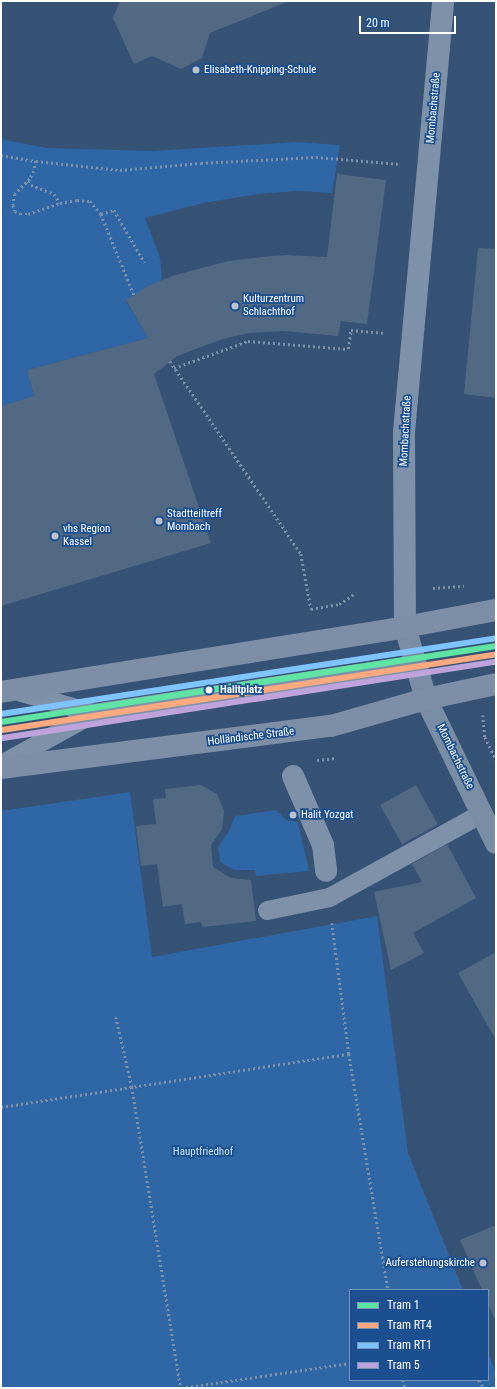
<!DOCTYPE html>
<html>
<head>
<meta charset="utf-8">
<style>
  body { margin:0 }
  #map { position:relative; width:497px; height:1389px; overflow:hidden; background:#365274; font-family:"Roboto Condensed",sans-serif }
  div>[style] { position:absolute }
  [style*='--x'] { left:calc(var(--x)*1px); top:calc(var(--y)*1px); width:calc(var(--w)*1px); rotate:calc(var(--a)*1deg) }
  .green>* { inset:0; background:#2f66a5 }
  .building>* { inset:0; background:#526984; transform-origin:0 0 }
  .path>* { height:2.5px; margin-top:-1.25px; transform-origin:0; background:repeating-linear-gradient(90deg,#7d92a8 0 2px,transparent 0 5px) }
  .lane>* { height:19px; margin:-9.5px; padding:0 9.5px; transform-origin:9.5px; border-radius:9.5px; background:#7d92a8 }
  .street>* { height:22px; margin:-11px; padding:0 11px; transform-origin:11px; border-radius:11px; background:#7d92a8 }
  .secondary>* { height:22px; margin:-11px; padding:0 11px; transform-origin:11px; border-radius:11px; background:#798da4 }
  .primary>* { height:22px; margin:-11px; padding:0 11px; transform-origin:11px; border-radius:11px; background:#7d8ea7 }
  .tram-1>* { height:6px; margin:-3px; padding:0 3px; transform-origin:3px; border-radius:3px; background:#60e4a3 }
  .tram-2>* { height:6px; margin:-3px; padding:0 3px; transform-origin:3px; border-radius:3px; background:#ffa980 }
  .tram-3>* { height:6px; margin:-3px; padding:0 3px; transform-origin:3px; border-radius:3px; background:#80c4ff }
  .tram-4>* { height:6px; margin:-3px; padding:0 3px; transform-origin:3px; border-radius:3px; background:#bfa3dc }
  .dots>* { width:11px; height:11px; translate:-50% -50%; box-sizing:border-box; border:2px solid #1b4f8f; border-radius:50% }
  span { translate:-50% -50%; white-space:nowrap; text-align:center; line-height:1.15; -webkit-text-stroke:3.5px #1b4f8f; paint-order:stroke }
  .poi-label { font-size:11px; color:#fff }
  .left { translate:0 -50%; text-align:left }
  .right { translate:-100% -50%; text-align:right }
  .street-label { font-size:11px; color:#fff }
  .stop-label { font-size:11px; color:#fff; font-weight:700 }
  .park-label { font-size:11px; color:#cfe3fa }
  .frame { position:absolute; inset:0; border:2px solid #fff; pointer-events:none }
  .legend { position:absolute; left:349px; top:1289px; width:140px; height:92px; box-sizing:border-box; background:#1b4f8f; border:1px solid #7695bc; margin:0; padding:5px 7px; list-style:none; font-size:12px; color:#fff }
  .legend li { display:flex; align-items:center; gap:8px; height:20px }
  .legend b { width:20px; border:1px solid #7695bc }
  .scale { position:absolute; left:359px; top:16px; width:97px; height:18px; box-sizing:border-box; border:2px solid #fff; border-top:0; padding-left:5px; font-size:12px; line-height:14px; white-space:nowrap; color:#fff; -webkit-text-stroke:3px #1b4f8f; paint-order:stroke }
</style>
</head>
<body>
<div id="map">
  <div class="green">
    <i style="clip-path:polygon(1px 139px,47px 148px,152px 151px,297px 142px,340px 145px,332px 193px,298px 191px,257px 194px,203px 203px,145px 218px,160px 258px,162px 280px,126px 301px,148px 338px,27px 370px,34px 396px,1px 406px)"></i>
    <i style="clip-path:polygon(130px 792px,152px 957px,377px 916px,408px 1153px,463px 1290px,350px 1290px,350px 1380px,488px 1380px,488px 1353px,496px 1373px,496px 1388px,1px 1388px,1px 811px)"></i>
    <i style="clip-path:polygon(276px 810px,286px 820px,298px 822px,309px 871px,256px 876px,255px 870px,234px 870px,220px 862px,218px 847px,230px 829px,235px 816px)"></i>
  </div>
  <div class="building">
    <i style="clip-path:polygon(120px 1px,287px 1px,287px 2px,210px 33px,202px 58px,181px 69px,152px 56px,134px 64px,113px 18px)"></i>
    <i style="clip-path:polygon(337px 174px,386px 180px,367px 324px,341px 321px,338px 336px,283px 331px,249px 333px,223px 339px,177px 356px,154px 374px,211px 543px,1px 606px,1px 406px,34px 396px,27px 370px,148px 338px,126px 300px,146px 287px,172px 276px,228px 261px,262px 257px,286px 255px,327px 257px)"></i>
    <i style="clip-path:polygon(478px 248px,496px 249px,496px 398px,464px 394px)"></i>
    <i style="clip-path:polygon(201px 785px,217px 794px,224px 811px,222px 829px,211px 845px,213px 867px,231px 878px,251px 880px,256px 921px,202px 927px,201px 922px,185px 924px,182px 904px,163px 907px,157px 864px,141px 866px,136px 826px,156px 824px,153px 799px,166px 798px,165px 789px)"></i>
    <i style="left:416px;top:785px;width:45px;height:41px;rotate:61deg"></i>
    <i style="clip-path:polygon(447px 844px,476px 898px,413px 933px,424px 953px,391px 970px,374px 892px,422px 882px,412px 864px)"></i>
    <i style="clip-path:polygon(496px 952px,496px 1040px,458px 973px)"></i>
    <i style="clip-path:polygon(496px 1225px,496px 1322px,488px 1304px,488px 1290px,482px 1290px,460px 1240px)"></i>
  </div>
  <div class="path">
    <i style="--x:1;--y:155;--w:36;--a:10"></i>
    <i style="--x:36;--y:161;--w:84;--a:6.1"></i>
    <i style="--x:120;--y:170;--w:81;--a:-4.9"></i>
    <i style="--x:201;--y:163;--w:115;--a:-3"></i>
    <i style="--x:316;--y:157;--w:85;--a:4.7"></i>
    <i style="--x:36;--y:161;--w:10;--a:101"></i>
    <i style="--x:34;--y:171;--w:9;--a:117"></i>
    <i style="--x:30;--y:179;--w:21;--a:135"></i>
    <i style="--x:15;--y:194;--w:11;--a:100"></i>
    <i style="--x:13;--y:205;--w:6;--a:72"></i>
    <i style="--x:15;--y:211;--w:6;--a:31"></i>
    <i style="--x:20;--y:214;--w:8;--a:0"></i>
    <i style="--x:28;--y:214;--w:34;--a:-19"></i>
    <i style="--x:60;--y:203;--w:17;--a:-10"></i>
    <i style="--x:77;--y:200;--w:13;--a:4"></i>
    <i style="--x:90;--y:201;--w:17;--a:50"></i>
    <i style="--x:101;--y:214;--w:87;--a:67.8"></i>
    <i style="--x:28;--y:181;--w:5;--a:53"></i>
    <i style="--x:31;--y:185;--w:25;--a:21"></i>
    <i style="--x:54;--y:194;--w:11;--a:56"></i>
    <i style="--x:101;--y:214;--w:14;--a:-17"></i>
    <i style="--x:114;--y:210;--w:61;--a:59.7"></i>
    <i style="--x:170;--y:361;--w:233;--a:55.8"></i>
    <i style="--x:301;--y:554;--w:56;--a:79.7"></i>
    <i style="--x:311;--y:609;--w:28;--a:-10"></i>
    <i style="--x:339;--y:604;--w:20;--a:-33"></i>
    <i style="--x:174;--y:368;--w:79;--a:-20"></i>
    <i style="--x:248;--y:341;--w:100;--a:4.6"></i>
    <i style="--x:348;--y:349;--w:19;--a:-81"></i>
    <i style="--x:351;--y:330;--w:34;--a:5"></i>
    <i style="--x:433;--y:588;--w:31;--a:-4"></i>
    <i style="--x:483;--y:715;--w:22;--a:85"></i>
    <i style="--x:485;--y:737;--w:25;--a:64"></i>
    <i style="--x:317;--y:760;--w:20;--a:-6"></i>
    <i style="--x:332;--y:923;--w:132;--a:82.6"></i>
    <i style="--x:349;--y:1054;--w:239;--a:80.6"></i>
    <i style="--x:116;--y:1017;--w:72;--a:77.1"></i>
    <i style="--x:132;--y:1087;--w:305;--a:80.8"></i>
    <i style="--x:1;--y:1107;--w:352;--a:-8.7"></i>
    <i style="--x:403;--y:1380;--w:8;--a:76"></i>
    <i style="--x:479;--y:1380;--w:9;--a:58"></i>
    <i style="--x:181;--y:1388;--w:171;--a:-8.4"></i>
  </div>
  <div class="lane">
    <i style="--x:14;--y:690;--w:82;--a:16.2"></i>
    <i style="--x:1;--y:764;--w:105;--a:-29"></i>
    <i style="--x:93;--y:713;--w:327;--a:-8.6"></i>
    <i style="--x:267;--y:910;--w:63;--a:-11.8"></i>
    <i style="--x:329;--y:897;--w:175;--a:-28.8"></i>
  </div>
  <div class="street">
    <i style="--x:405;--y:627;--w:195;--a:-90.3"></i>
    <i style="--x:404;--y:432;--w:433;--a:-84.8"></i>
    <i style="--x:293;--y:776;--w:75;--a:66.5"></i>
    <i style="--x:323;--y:845;--w:26;--a:83"></i>
  </div>
  <div class="secondary">
    <i style="--x:405;--y:627;--w:75;--a:73.7"></i>
    <i style="--x:426;--y:699;--w:160;--a:64.1"></i>
  </div>
  <div class="primary">
    <i style="--x:1;--y:692;--w:409;--a:-9.1"></i>
    <i style="--x:405;--y:627;--w:93;--a:-10.6"></i>
    <i style="--x:1;--y:768;--w:333;--a:-7.3"></i>
    <i style="--x:331;--y:726;--w:99;--a:-15.9"></i>
    <i style="--x:426;--y:699;--w:72;--a:-12.1"></i>
  </div>
  <div class="tram-1">
    <i style="--x:1;--y:722;--w:501;--a:-8.73"></i>
  </div>
  <div class="tram-2">
    <i style="--x:2;--y:730;--w:500;--a:-8.7"></i>
  </div>
  <div class="tram-3">
    <i style="--x:1;--y:714;--w:500;--a:-8.7"></i>
  </div>
  <div class="tram-4">
    <i style="--x:3;--y:738;--w:499;--a:-8.8"></i>
  </div>
  <div class="dots">
    <i style="left:196px;top:70px;background:#b9c2ce"></i>
    <i style="left:235px;top:306px;background:#b9c2ce"></i>
    <i style="left:159px;top:521px;background:#b9c2ce"></i>
    <i style="left:55px;top:536px;background:#b9c2ce"></i>
    <i style="left:209px;top:690px;background:#fff"></i>
    <i style="left:293px;top:815px;background:#b9c2ce"></i>
    <i style="left:483px;top:1263px;background:#b9c2ce"></i>
  </div>
  <div class="poi-label">
    <span class="left" style="left:204px;top:70px">Elisabeth-Knipping-Schule</span>
    <span class="left" style="left:243px;top:306px">Kulturzentrum<br>Schlachthof</span>
    <span class="left" style="left:167px;top:521px">Stadtteiltreff<br>Mombach</span>
    <span class="left" style="left:63px;top:536px">vhs Region<br>Kassel</span>
    <span class="left" style="left:301px;top:815px">Halit Yozgat</span>
    <span class="right" style="left:475px;top:1263px">Auferstehungskirche</span>
  </div>
  <div class="street-label">
    <span style="left:434px;top:108px;rotate:-85deg">Mombachstraße</span>
    <span style="left:406px;top:431px;rotate:-87deg">Mombachstraße</span>
    <span style="left:251px;top:737px;rotate:-7deg">Holländische Straße</span>
    <span style="left:455px;top:757px;rotate:64deg">Mombachstraße</span>
  </div>
  <div class="stop-label">
    <span class="left" style="left:220px;top:690px">Halitplatz</span>
  </div>
  <div class="park-label">
    <span style="left:203px;top:1152px">Hauptfriedhof</span>
  </div>
  <div class="frame"></div>
  <ul class="legend">
  <li><b style="height:5px;background:#60e4a3"></b>Tram 1</li>
  <li><b style="height:5px;background:#ffa980"></b>Tram RT4</li>
  <li><b style="height:5px;background:#80c4ff"></b>Tram RT1</li>
  <li><b style="height:5px;background:#bfa3dc"></b>Tram 5</li>
  </ul>
  <div class="scale">20 m</div>
</div>
</body>
</html>
